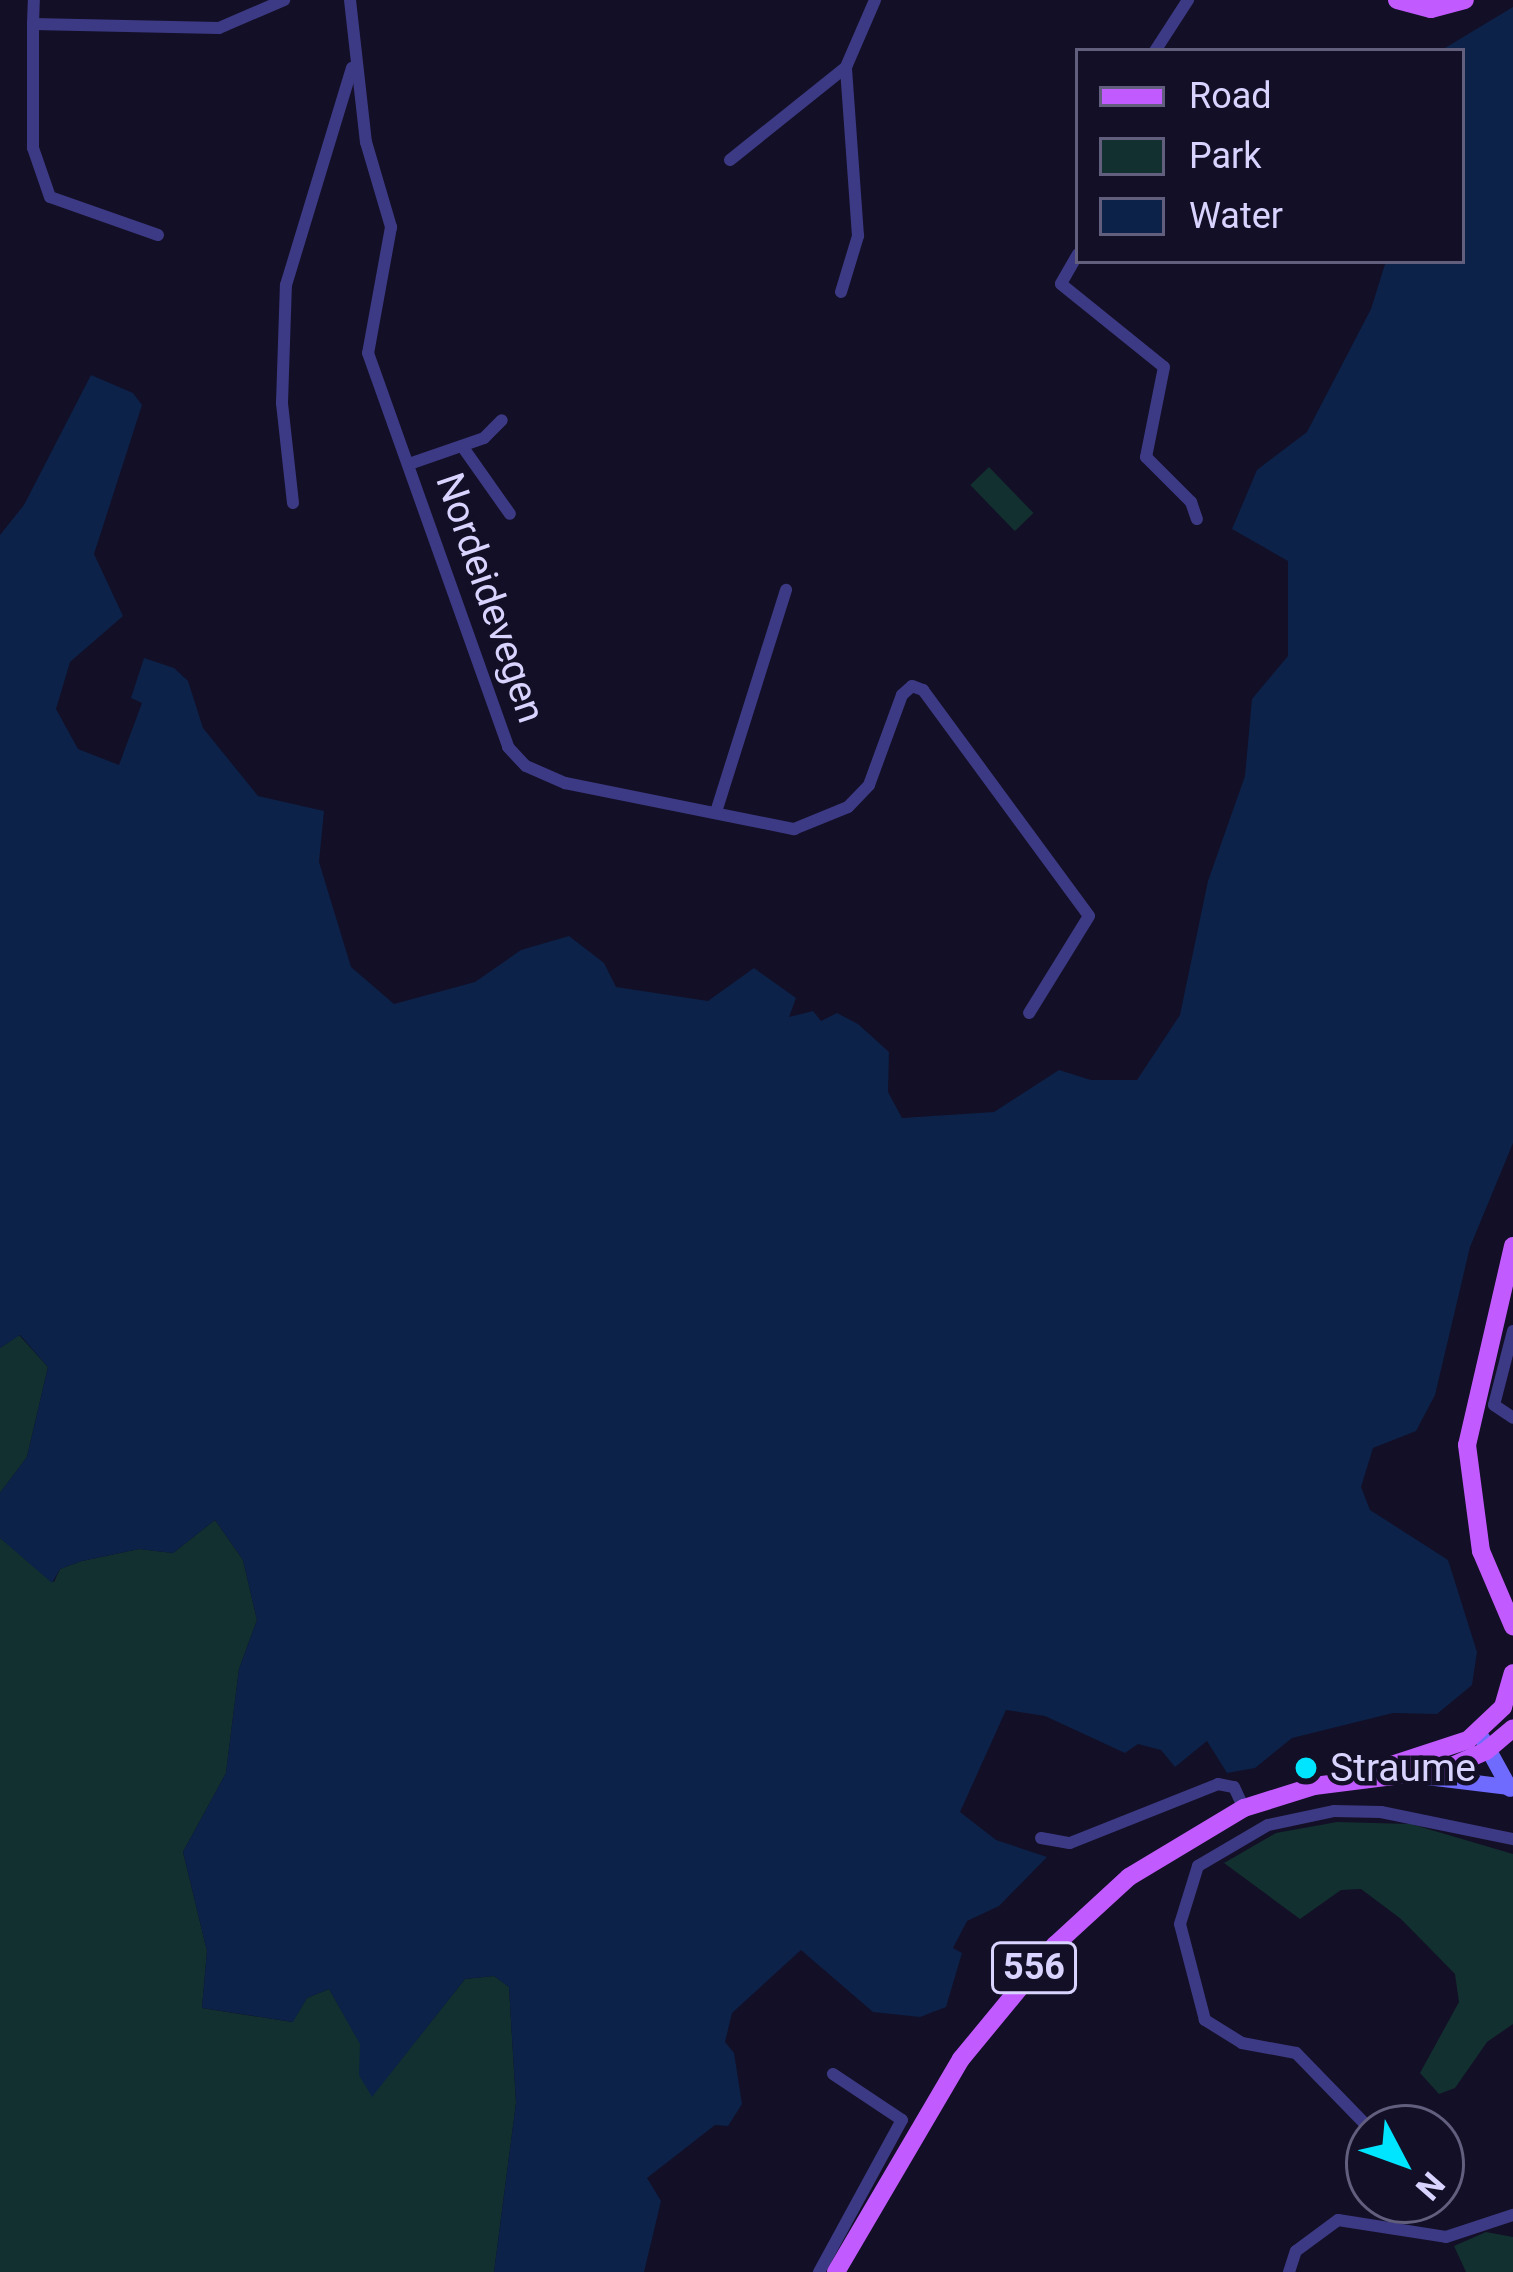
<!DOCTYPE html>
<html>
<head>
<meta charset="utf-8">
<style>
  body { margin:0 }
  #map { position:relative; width:1513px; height:2272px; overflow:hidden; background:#130f26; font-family:Roboto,sans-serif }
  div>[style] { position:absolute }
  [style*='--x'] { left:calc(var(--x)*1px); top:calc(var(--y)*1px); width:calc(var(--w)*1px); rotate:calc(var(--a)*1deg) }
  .green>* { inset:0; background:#12302f; transform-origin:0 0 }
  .water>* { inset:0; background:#0c2248 }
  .street>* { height:12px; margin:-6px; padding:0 6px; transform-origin:6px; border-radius:6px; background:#3d3a85 }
  .secondary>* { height:16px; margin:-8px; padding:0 8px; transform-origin:8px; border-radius:8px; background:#6f6bff }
  .primary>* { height:18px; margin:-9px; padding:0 9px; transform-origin:9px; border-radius:9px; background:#c25bff }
  .dots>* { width:33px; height:33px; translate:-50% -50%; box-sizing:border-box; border:6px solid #130f26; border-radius:50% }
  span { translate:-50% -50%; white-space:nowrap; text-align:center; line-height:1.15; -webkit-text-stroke:9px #130f26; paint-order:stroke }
  .shield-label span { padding:3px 9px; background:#130f26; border:3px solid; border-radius:9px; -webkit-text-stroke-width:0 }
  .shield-label { font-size:36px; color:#d9d4ff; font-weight:700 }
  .street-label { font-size:39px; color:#d9d4ff }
  .poi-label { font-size:39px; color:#d9d4ff }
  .left { translate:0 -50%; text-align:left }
  .legend { position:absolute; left:1075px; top:48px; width:390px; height:216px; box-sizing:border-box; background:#130f26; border:3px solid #625e7d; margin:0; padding:15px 21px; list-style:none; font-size:36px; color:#d9d4ff }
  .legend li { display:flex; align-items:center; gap:24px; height:60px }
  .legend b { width:60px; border:3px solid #625e7d }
  .north { position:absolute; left:1345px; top:2104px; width:120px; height:120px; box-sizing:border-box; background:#130f26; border:3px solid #625e7d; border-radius:50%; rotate:131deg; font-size:33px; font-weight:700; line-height:48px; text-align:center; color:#d9d4ff }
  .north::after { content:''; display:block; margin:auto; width:42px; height:54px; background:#00e5ff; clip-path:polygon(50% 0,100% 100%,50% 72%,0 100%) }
</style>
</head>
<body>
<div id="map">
  <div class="green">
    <i style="left:989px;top:467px;width:64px;height:26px;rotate:46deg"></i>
    <i style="clip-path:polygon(19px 1335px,48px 1367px,27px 1457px,0 1493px,0 1348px)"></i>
    <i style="clip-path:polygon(215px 1520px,243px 1560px,257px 1620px,239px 1669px,226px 1773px,183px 1852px,207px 1951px,202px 2008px,292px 2022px,307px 1998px,329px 1989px,360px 2043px,372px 2096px,465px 1979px,494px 1976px,509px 1987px,516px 2103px,494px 2272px,0 2272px,0 1538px,54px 1582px,60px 1569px,82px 1561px,139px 1549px,173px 1553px)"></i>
    <i style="clip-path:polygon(1337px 1822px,1411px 1824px,1513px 1854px,1513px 2024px,1487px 2042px,1455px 2088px,1439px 2094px,1420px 2073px,1459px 2002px,1455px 1974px,1401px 1919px,1361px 1889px,1341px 1890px,1300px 1919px,1224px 1863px,1276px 1833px)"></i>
    <i style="clip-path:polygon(1486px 2232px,1513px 2237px,1513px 2272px,1466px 2272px,1454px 2246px)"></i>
  </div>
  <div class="water">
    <i style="clip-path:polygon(1513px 7px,1513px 1143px,1470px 1247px,1435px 1395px,1416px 1431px,1373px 1448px,1361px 1487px,1370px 1510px,1448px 1560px,1477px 1652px,1472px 1685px,1437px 1714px,1393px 1713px,1292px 1738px,1255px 1768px,1227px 1773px,1207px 1741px,1175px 1767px,1161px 1750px,1138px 1744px,1125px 1753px,1045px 1716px,1006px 1710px,960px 1812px,996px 1840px,1047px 1857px,999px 1906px,967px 1921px,953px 1948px,962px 1953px,946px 2007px,920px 2017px,873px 2012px,801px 1950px,732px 2013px,725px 2042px,734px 2053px,742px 2104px,728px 2126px,715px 2125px,647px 2178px,661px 2201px,644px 2272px,494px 2272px,516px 2103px,509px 1987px,494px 1976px,465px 1979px,372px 2097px,359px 2075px,360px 2044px,329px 1989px,307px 1998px,293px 2022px,202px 2008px,207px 1951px,183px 1852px,226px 1773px,239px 1669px,257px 1620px,243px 1560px,215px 1520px,173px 1553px,139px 1549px,82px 1561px,60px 1569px,52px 1583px,0 1538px,0 1493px,27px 1457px,48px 1367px,20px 1335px,0 1348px,0 535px,24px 505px,91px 375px,133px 393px,142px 405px,94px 554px,123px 616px,70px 662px,56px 709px,78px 749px,119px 765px,142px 703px,131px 698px,144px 658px,174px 668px,188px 681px,203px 728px,258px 796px,324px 811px,319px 862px,351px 967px,394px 1004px,475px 982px,521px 950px,569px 936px,604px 963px,616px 987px,708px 1001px,754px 968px,796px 998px,789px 1017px,813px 1011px,821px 1021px,837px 1013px,858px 1024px,889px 1052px,888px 1092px,902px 1118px,994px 1112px,1059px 1070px,1091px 1080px,1137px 1080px,1180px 1015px,1208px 881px,1245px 776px,1252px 699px,1288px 656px,1288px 561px,1232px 529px,1257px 470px,1307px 432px,1371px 309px,1386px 261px,1462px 261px,1462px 51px,1440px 51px)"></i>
  </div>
  <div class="street">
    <i style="--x:350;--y:0;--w:143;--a:83.6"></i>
    <i style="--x:366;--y:142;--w:89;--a:73.6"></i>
    <i style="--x:391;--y:227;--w:128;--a:100.3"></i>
    <i style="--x:368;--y:353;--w:418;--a:70.4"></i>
    <i style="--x:508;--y:747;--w:26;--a:47"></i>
    <i style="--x:526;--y:766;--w:43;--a:23.6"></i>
    <i style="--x:565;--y:783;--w:234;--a:11.4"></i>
    <i style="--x:794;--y:829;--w:58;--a:-22.2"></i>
    <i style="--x:848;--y:807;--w:30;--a:-46"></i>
    <i style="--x:869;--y:785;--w:96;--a:-69.9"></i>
    <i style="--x:902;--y:695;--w:13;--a:-42"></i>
    <i style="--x:912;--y:686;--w:12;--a:20"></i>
    <i style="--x:923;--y:690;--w:280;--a:53.7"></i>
    <i style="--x:1089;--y:916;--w:114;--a:121.7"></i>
    <i style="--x:33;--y:24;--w:24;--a:-88"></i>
    <i style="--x:1155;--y:51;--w:61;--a:-57.1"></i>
    <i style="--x:730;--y:160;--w:149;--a:-38.7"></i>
    <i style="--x:846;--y:67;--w:73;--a:-66.6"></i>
    <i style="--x:158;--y:235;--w:114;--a:-160.6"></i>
    <i style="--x:50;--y:197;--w:52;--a:-109.1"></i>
    <i style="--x:33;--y:148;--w:124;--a:-90"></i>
    <i style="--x:33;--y:24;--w:186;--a:1.2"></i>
    <i style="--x:219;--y:28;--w:71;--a:-23.3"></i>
    <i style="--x:1078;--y:254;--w:34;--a:120"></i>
    <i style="--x:1061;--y:284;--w:132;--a:38.9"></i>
    <i style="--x:1164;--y:367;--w:92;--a:101.3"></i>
    <i style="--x:1146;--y:457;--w:64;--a:45"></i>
    <i style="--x:1191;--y:502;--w:18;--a:71"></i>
    <i style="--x:841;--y:292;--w:59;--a:-73.1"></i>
    <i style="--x:858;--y:236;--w:169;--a:-94.1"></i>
    <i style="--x:462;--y:446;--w:83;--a:54.8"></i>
    <i style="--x:412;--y:463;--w:76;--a:-19.1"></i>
    <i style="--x:484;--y:438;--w:25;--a:-45"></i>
    <i style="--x:293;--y:503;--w:101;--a:-96.3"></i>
    <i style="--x:282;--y:403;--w:118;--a:-88.1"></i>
    <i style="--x:286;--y:285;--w:227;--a:-73.1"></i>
    <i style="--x:716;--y:812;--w:233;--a:-72.5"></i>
    <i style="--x:1513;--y:1331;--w:76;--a:104.4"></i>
    <i style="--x:1494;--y:1405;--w:23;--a:34"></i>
    <i style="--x:1041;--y:1838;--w:29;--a:10"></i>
    <i style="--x:1070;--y:1843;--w:159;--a:-21.7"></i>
    <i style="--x:1218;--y:1784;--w:16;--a:11"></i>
    <i style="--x:1234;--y:1787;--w:23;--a:65"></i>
    <i style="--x:1369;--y:2128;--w:105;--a:-134.2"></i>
    <i style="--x:1296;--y:2053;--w:55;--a:-169.5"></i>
    <i style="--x:1242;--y:2043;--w:44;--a:-148.1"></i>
    <i style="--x:1205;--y:2020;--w:99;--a:-104.6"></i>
    <i style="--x:1180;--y:1924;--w:61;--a:-72.8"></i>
    <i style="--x:1198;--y:1866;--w:81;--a:-30.4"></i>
    <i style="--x:1268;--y:1825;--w:67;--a:-12"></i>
    <i style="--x:1334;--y:1811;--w:47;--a:1.2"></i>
    <i style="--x:1381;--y:1812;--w:135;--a:11.6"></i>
    <i style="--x:819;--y:2272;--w:173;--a:-61.4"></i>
    <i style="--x:902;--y:2120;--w:83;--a:-146.3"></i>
    <i style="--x:1289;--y:2272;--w:22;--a:-72"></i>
    <i style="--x:1296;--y:2251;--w:52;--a:-36.4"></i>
    <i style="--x:1338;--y:2220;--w:109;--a:8.9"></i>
    <i style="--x:1446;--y:2237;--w:71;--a:-18.2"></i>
  </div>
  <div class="secondary">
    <i style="--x:1482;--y:1738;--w:58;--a:61.2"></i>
    <i style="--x:1419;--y:1776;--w:91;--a:7"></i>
  </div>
  <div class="primary">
    <i style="--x:1397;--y:0;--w:35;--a:15"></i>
    <i style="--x:1431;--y:9;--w:35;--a:-15"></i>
    <i style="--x:1513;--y:1246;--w:204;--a:103"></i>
    <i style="--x:1467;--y:1445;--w:107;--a:82.5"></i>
    <i style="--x:1481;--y:1551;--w:82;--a:66.9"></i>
    <i style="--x:1376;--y:1770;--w:97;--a:-18.1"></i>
    <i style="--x:1468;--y:1740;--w:48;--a:-43.3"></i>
    <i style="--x:1503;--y:1707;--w:35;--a:-74"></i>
    <i style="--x:836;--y:2272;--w:247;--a:-59.6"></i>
    <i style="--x:961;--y:2059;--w:148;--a:-50.5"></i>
    <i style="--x:1055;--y:1945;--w:100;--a:-42.6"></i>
    <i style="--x:1129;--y:1877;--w:134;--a:-31"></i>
    <i style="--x:1244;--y:1808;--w:73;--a:-17.4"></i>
    <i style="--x:1314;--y:1786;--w:130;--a:-7.1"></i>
    <i style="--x:1443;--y:1770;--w:47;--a:-23.8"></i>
    <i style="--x:1486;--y:1751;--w:35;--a:-40"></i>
  </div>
  <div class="dots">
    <i style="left:1306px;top:1768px;background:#00e5ff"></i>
  </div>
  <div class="shield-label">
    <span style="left:1034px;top:1968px">556</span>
  </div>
  <div class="street-label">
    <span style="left:490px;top:598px;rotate:71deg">Nordeidevegen</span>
  </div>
  <div class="poi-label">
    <span class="left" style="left:1330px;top:1768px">Straume</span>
  </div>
  <ul class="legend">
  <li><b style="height:15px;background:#c25bff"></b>Road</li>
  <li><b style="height:33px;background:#12302f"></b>Park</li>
  <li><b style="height:33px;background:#0c2248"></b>Water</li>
  </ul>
  <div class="north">N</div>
</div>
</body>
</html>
